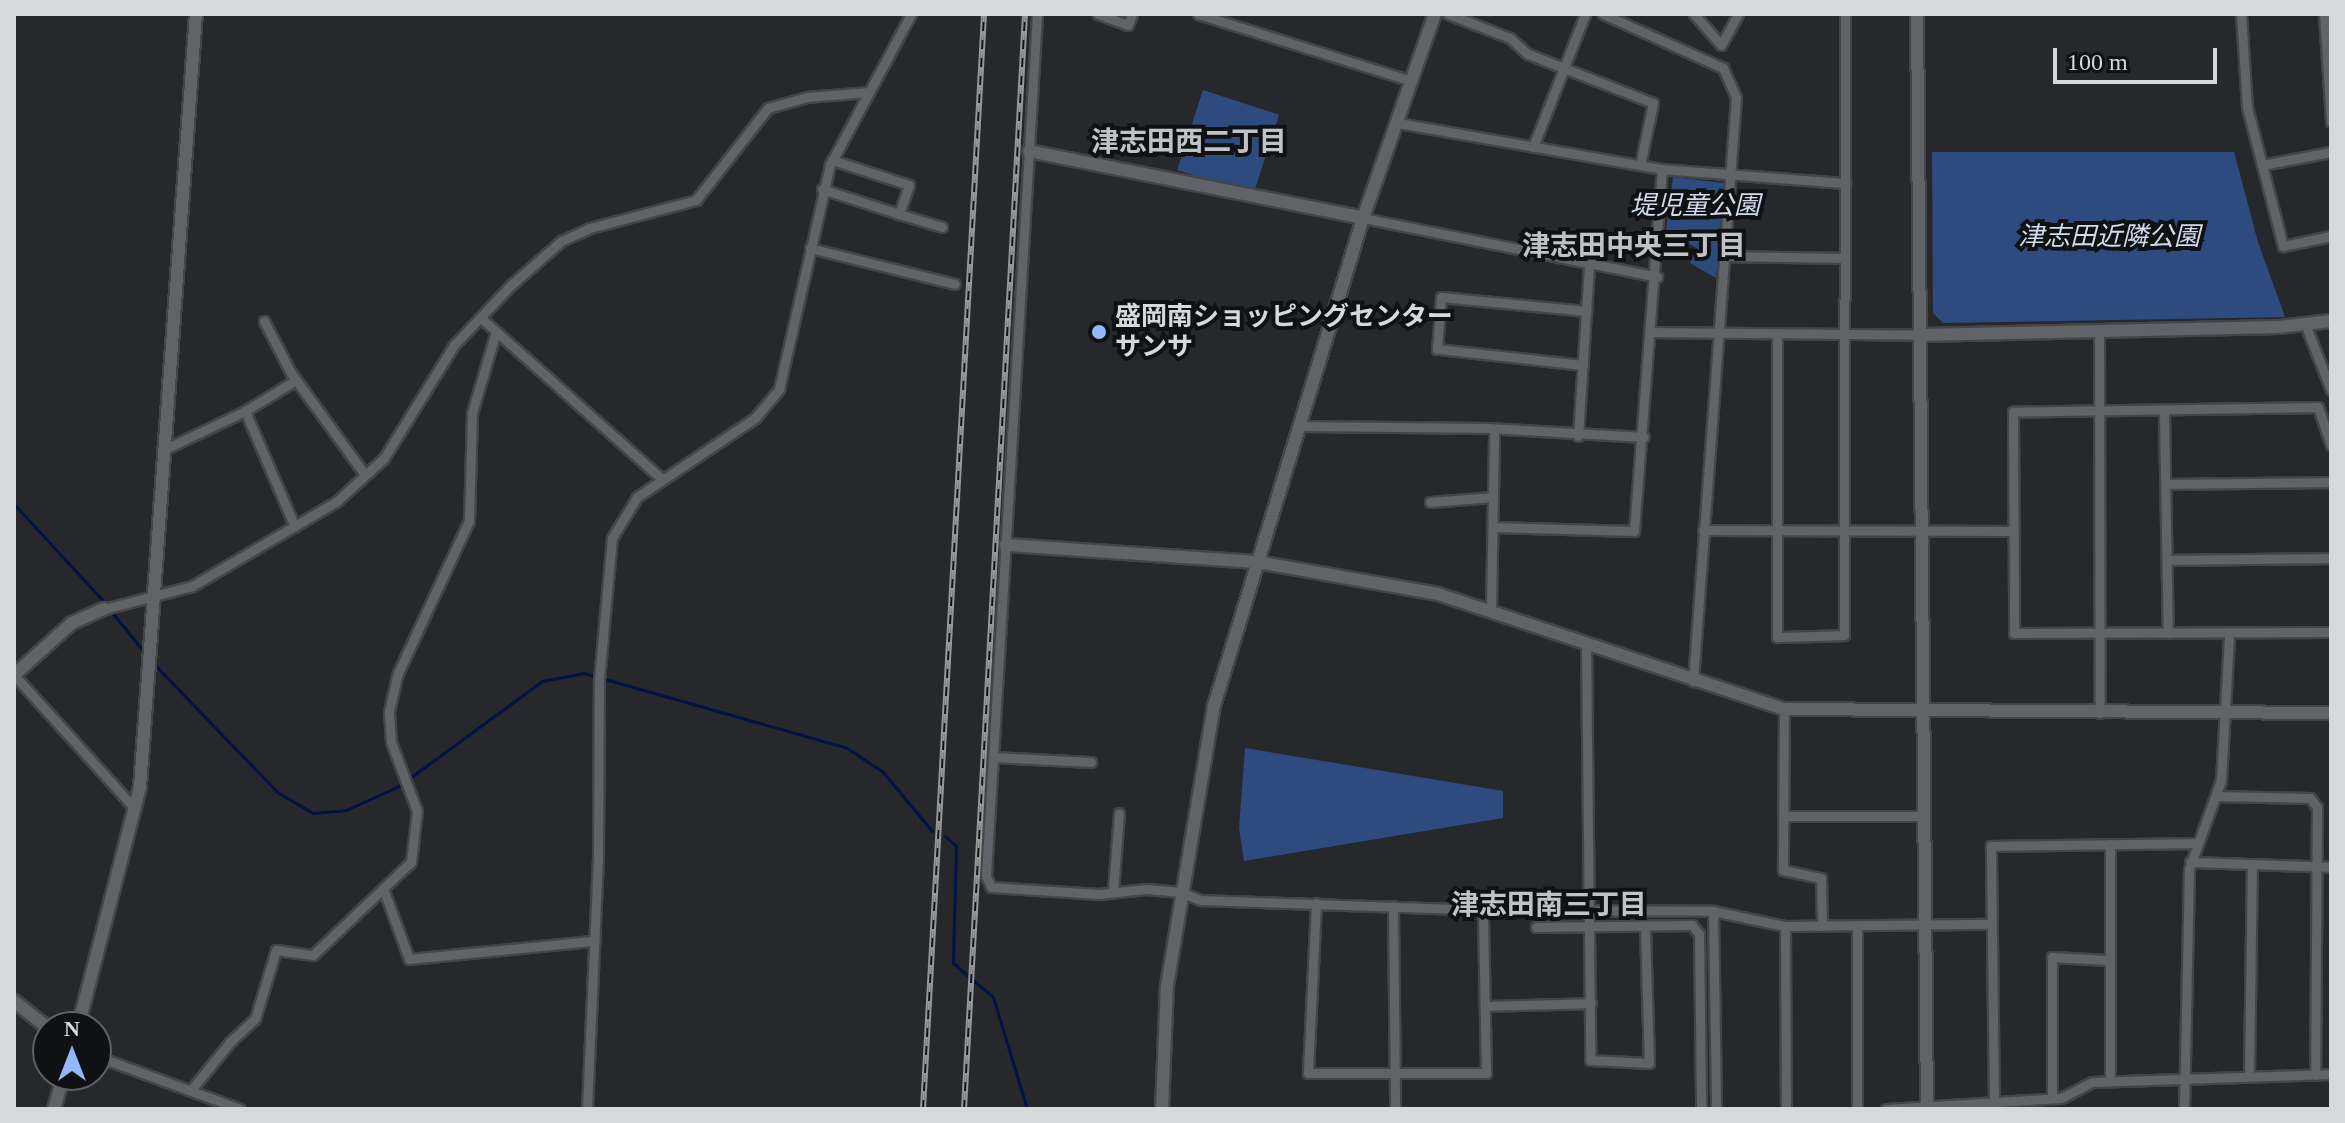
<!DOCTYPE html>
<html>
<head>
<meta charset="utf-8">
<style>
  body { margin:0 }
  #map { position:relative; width:2345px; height:1123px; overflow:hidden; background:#26282c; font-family:"Times New Roman","Noto Sans JP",serif }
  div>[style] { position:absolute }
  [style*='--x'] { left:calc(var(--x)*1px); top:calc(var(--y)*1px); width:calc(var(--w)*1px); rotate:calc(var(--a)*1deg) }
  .green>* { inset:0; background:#2e4b80; transform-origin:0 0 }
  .stream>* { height:3px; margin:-1.5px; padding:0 1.5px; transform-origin:1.5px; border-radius:1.5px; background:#001345 }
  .roads { filter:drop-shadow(2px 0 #434547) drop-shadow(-2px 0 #434547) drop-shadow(0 2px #434547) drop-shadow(0 -2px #434547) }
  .street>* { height:9px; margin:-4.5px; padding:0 4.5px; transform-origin:4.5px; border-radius:4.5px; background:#606367 }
  .secondary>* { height:12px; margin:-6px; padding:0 6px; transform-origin:6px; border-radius:6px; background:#606367 }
  .rail>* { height:6px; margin-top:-3px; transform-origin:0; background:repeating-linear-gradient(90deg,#101112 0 9px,#959799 0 18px); box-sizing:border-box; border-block:2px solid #959799 }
  .dots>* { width:22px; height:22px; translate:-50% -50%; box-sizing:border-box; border:4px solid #101112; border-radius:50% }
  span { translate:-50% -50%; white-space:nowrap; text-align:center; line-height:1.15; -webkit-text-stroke:8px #101112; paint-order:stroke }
  .park-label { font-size:26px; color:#d0dbef; font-style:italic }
  .poi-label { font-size:26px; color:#d6d8da; font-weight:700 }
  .left { translate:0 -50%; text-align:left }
  .neighbourhood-label { font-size:28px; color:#bfc2c7; font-weight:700 }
  .frame { position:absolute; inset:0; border:16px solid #d6d8da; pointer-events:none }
  .north { position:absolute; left:32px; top:1011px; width:80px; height:80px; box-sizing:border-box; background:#101112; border:2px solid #5f6162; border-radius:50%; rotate:0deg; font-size:22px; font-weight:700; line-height:32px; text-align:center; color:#d6d8da }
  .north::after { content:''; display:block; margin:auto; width:28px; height:36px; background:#91b8fd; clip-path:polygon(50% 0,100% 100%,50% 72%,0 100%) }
  .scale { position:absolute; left:2053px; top:48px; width:164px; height:36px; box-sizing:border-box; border:4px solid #d6d8da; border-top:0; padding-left:10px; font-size:24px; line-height:28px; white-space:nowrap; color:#d6d8da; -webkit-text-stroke:6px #101112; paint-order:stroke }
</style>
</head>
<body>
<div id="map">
  <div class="green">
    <i style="left:1203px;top:90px;width:80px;height:84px;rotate:18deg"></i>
    <i style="clip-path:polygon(1932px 152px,2234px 152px,2258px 242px,2285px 317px,1943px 323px,1933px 313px)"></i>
    <i style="clip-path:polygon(1673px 177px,1724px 183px,1716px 278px,1690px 263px,1697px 248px,1666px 230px)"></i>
    <i style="clip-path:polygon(1245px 748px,1503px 791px,1503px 818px,1244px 861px,1239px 828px)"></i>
  </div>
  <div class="stream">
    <i style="--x:14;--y:504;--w:136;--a:47.4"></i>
    <i style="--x:110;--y:610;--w:57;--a:50.7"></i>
    <i style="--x:153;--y:663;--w:179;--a:46.1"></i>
    <i style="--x:277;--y:792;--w:42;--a:30.3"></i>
    <i style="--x:313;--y:813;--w:33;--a:-5"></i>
    <i style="--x:346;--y:810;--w:58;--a:-24.4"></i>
    <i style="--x:399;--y:786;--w:177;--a:-36.3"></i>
    <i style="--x:542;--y:681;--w:43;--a:-10.8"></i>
    <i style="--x:584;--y:673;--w:273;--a:15.9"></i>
    <i style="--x:847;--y:748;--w:43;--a:33.7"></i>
    <i style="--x:883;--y:772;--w:77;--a:50.3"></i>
    <i style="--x:945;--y:836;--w:15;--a:42"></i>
    <i style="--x:956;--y:846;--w:117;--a:91.5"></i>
    <i style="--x:953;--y:963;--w:52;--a:40.4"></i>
    <i style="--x:993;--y:997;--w:117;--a:73.1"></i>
  </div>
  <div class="roads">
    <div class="street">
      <i style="--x:1037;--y:14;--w:864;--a:93.39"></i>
      <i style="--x:986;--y:876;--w:12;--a:66"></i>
      <i style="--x:991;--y:887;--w:108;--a:3.7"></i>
      <i style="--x:1099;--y:894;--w:47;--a:-6.1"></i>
      <i style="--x:1146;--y:889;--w:35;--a:5"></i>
      <i style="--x:1181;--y:892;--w:21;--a:23"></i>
      <i style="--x:1200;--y:900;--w:283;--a:2"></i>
      <i style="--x:1483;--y:910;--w:230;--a:0.2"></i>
      <i style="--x:1713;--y:911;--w:74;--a:11.8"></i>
      <i style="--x:1785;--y:926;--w:207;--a:-0.6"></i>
      <i style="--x:1098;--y:14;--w:32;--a:20"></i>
      <i style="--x:1128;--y:25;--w:12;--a:-70"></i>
      <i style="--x:1198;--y:14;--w:224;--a:17.4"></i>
      <i style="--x:1448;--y:14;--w:66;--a:21.2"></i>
      <i style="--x:1510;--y:38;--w:24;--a:42"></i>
      <i style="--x:1528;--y:54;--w:134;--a:21.4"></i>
      <i style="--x:1653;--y:103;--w:63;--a:101.8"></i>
      <i style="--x:1603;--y:14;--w:132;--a:24.2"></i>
      <i style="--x:1723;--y:68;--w:32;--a:66"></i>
      <i style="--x:1736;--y:97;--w:586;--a:94.21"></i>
      <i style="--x:1694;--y:14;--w:41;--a:48.9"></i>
      <i style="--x:1721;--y:45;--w:35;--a:-61"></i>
      <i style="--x:2241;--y:14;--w:93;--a:86.3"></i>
      <i style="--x:2247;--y:107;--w:144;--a:75.5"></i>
      <i style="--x:2283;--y:246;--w:49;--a:-11.8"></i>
      <i style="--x:2324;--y:14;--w:108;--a:86.3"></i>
      <i style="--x:1398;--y:123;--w:268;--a:9.9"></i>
      <i style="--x:1662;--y:169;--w:184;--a:4.4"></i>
      <i style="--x:1533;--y:147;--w:143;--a:-68.6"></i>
      <i style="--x:832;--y:160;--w:81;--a:18"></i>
      <i style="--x:909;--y:185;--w:31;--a:109"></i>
      <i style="--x:899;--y:214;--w:45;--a:16.8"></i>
      <i style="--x:2262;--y:165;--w:70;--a:-10.7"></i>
      <i style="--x:822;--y:189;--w:81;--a:18"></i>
      <i style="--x:1363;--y:218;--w:300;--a:11.3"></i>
      <i style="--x:810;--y:248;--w:149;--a:13.9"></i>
      <i style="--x:1723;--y:256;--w:122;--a:0.9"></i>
      <i style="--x:481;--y:318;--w:242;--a:41.7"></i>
      <i style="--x:264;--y:321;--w:59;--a:62.6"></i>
      <i style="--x:291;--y:373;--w:126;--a:54"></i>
      <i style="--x:2305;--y:324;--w:71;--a:68.5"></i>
      <i style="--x:2099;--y:331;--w:382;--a:89.9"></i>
      <i style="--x:1653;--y:332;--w:268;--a:0.6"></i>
      <i style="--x:1777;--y:333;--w:304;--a:90"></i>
      <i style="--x:1777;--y:637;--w:67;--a:-1.7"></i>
      <i style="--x:1844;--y:635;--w:621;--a:-89.91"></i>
      <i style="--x:1583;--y:365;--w:147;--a:-173.7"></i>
      <i style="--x:1437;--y:349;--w:52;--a:-85.6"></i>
      <i style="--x:1441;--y:297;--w:146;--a:5.5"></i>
      <i style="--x:245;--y:411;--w:126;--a:66.7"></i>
      <i style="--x:2164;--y:414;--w:219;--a:89"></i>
      <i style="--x:1301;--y:426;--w:187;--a:0.6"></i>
      <i style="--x:1488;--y:428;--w:156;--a:3.3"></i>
      <i style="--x:1578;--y:436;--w:171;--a:-86.3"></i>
      <i style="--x:2331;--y:445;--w:40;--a:-108.9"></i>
      <i style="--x:2318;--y:407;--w:305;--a:179.1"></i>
      <i style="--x:2013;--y:412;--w:221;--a:89.7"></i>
      <i style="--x:2014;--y:633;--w:317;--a:-0.2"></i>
      <i style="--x:163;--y:450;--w:91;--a:-25.4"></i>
      <i style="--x:245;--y:411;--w:60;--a:-31.3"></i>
      <i style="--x:2166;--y:484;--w:165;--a:-0.7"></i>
      <i style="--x:1430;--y:502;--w:63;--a:-4.5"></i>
      <i style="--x:1493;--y:527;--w:141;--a:1.6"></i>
      <i style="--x:1634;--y:531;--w:363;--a:-85.6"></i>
      <i style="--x:1703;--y:530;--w:310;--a:0.2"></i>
      <i style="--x:2167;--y:560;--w:164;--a:-0.7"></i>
      <i style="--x:104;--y:609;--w:91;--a:-14.6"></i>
      <i style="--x:192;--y:586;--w:167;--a:-30.3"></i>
      <i style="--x:336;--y:502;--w:65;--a:-42.5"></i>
      <i style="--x:384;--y:458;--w:133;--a:-58.2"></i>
      <i style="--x:454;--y:345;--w:83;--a:-46.5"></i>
      <i style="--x:511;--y:285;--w:67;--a:-41.3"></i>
      <i style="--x:561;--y:241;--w:32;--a:-24"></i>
      <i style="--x:590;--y:228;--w:110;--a:-14.8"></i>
      <i style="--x:696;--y:200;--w:117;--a:-52"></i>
      <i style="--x:768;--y:108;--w:41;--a:-15.8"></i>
      <i style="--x:807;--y:97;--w:62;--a:-4.6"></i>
      <i style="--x:1491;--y:609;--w:180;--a:-89"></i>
      <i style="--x:1586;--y:644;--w:416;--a:89.4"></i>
      <i style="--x:1590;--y:1060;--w:59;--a:2.9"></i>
      <i style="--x:1649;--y:1063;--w:137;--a:-91.7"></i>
      <i style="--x:15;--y:676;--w:179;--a:47.9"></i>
      <i style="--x:1784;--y:709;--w:161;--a:90.4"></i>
      <i style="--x:1783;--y:870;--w:39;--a:12"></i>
      <i style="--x:1821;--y:878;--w:48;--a:88.8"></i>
      <i style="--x:993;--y:757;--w:98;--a:2.9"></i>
      <i style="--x:2217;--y:796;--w:93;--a:1.2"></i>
      <i style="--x:2310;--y:798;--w:11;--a:52"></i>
      <i style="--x:2317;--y:807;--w:268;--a:90.4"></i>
      <i style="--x:1783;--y:816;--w:138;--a:0"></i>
      <i style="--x:2110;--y:844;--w:237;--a:90"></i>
      <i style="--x:2190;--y:862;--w:141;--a:2"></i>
      <i style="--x:384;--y:891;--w:72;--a:69.8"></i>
      <i style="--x:409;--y:959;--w:186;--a:-5.6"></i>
      <i style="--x:1113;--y:891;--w:78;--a:-85.6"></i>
      <i style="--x:1316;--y:903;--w:170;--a:92.7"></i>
      <i style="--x:1308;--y:1073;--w:178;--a:0"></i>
      <i style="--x:1486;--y:1073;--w:163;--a:-91.1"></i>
      <i style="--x:1393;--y:906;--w:203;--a:89.4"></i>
      <i style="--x:1713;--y:911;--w:198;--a:89.1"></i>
      <i style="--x:1785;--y:926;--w:183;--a:89.7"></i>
      <i style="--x:1536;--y:927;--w:156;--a:-0.7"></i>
      <i style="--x:1692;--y:925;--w:11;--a:52"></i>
      <i style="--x:1699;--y:934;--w:175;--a:89.3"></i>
      <i style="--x:1485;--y:1006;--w:106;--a:-1.6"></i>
      <i style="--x:96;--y:1056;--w:153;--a:20.2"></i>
      <i style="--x:2249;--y:1075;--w:211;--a:-89.2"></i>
      <i style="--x:191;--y:1090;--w:62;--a:-50.9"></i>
      <i style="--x:230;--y:1042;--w:34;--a:-43"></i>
      <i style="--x:255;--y:1019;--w:72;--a:-73.1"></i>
      <i style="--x:276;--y:950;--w:37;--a:8"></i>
      <i style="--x:313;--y:955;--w:135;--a:-43.5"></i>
      <i style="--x:411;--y:862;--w:51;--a:-83.3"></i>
      <i style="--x:417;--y:811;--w:74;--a:-110.6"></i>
      <i style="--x:391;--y:742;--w:31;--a:-94"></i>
      <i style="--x:389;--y:711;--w:39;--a:-77"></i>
      <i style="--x:398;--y:673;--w:168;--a:-65"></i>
      <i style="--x:469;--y:521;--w:108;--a:-88.4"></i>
      <i style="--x:472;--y:413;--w:81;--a:-73.6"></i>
      <i style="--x:2052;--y:1098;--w:141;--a:-90"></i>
      <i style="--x:2052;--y:957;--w:56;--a:3.1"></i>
      <i style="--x:1994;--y:1102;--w:256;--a:-90.7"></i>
      <i style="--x:1991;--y:846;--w:206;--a:-0.8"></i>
      <i style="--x:587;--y:1109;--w:253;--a:-87.5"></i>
      <i style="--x:598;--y:856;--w:176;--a:-89.7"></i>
      <i style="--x:599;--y:680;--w:143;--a:-84.8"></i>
      <i style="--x:612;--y:538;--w:48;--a:-58.6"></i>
      <i style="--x:637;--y:497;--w:142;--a:-33.8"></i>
      <i style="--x:755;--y:418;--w:38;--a:-50"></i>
      <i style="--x:779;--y:389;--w:230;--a:-77.2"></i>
      <i style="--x:830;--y:165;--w:171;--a:-61.8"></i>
      <i style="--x:1857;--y:1109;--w:183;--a:-90"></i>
      <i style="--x:1886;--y:1109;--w:175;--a:-3.6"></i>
      <i style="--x:2061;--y:1098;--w:35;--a:-27"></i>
      <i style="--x:2092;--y:1082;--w:239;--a:-1.9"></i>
      <i style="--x:2184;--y:1109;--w:240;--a:-88.8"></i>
      <i style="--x:2189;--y:869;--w:95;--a:-70.2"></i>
      <i style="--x:2221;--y:780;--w:144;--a:-86.8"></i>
    </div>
    <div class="secondary">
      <i style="--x:1917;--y:14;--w:1095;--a:89.48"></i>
      <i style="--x:1029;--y:151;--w:341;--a:11.3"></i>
      <i style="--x:1921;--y:335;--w:358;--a:-1.3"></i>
      <i style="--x:2279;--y:327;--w:52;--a:-6.6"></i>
      <i style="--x:1006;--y:545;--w:252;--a:3.9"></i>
      <i style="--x:1257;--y:562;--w:184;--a:10"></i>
      <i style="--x:1438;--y:594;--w:365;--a:18.4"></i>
      <i style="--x:1784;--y:709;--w:547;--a:0.42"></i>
      <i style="--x:14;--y:675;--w:78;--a:-41.9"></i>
      <i style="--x:72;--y:623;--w:35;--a:-24"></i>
      <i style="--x:14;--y:1001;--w:43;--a:38.5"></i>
      <i style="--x:78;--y:1027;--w:248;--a:-75.5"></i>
      <i style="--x:140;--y:787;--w:775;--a:-85.86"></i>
      <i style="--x:54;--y:1109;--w:35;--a:-74"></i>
      <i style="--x:1162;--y:1109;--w:123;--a:-87.7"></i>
      <i style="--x:1167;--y:986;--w:284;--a:-80.5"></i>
      <i style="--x:1214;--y:706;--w:510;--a:-73.02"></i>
      <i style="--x:1363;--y:218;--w:216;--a:-70.6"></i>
    </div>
  </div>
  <div class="rail">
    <i style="--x:923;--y:1109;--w:1097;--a:-86.81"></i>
    <i style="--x:964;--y:1109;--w:1097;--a:-86.81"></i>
  </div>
  <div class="dots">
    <i style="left:1099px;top:332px;background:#91b8fd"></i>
  </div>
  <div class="park-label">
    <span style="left:1695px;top:206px">堤児童公園</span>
    <span style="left:2109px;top:237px">津志田近隣公園</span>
  </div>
  <div class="poi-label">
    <span class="left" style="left:1115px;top:332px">盛岡南ショッピングセンター<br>サンサ</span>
  </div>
  <div class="neighbourhood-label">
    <span style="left:1189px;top:142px">津志田西二丁目</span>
    <span style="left:1634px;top:246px">津志田中央三丁目</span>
    <span style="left:1549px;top:905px">津志田南三丁目</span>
  </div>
  <div class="frame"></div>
  <div class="north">N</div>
  <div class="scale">100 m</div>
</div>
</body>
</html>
